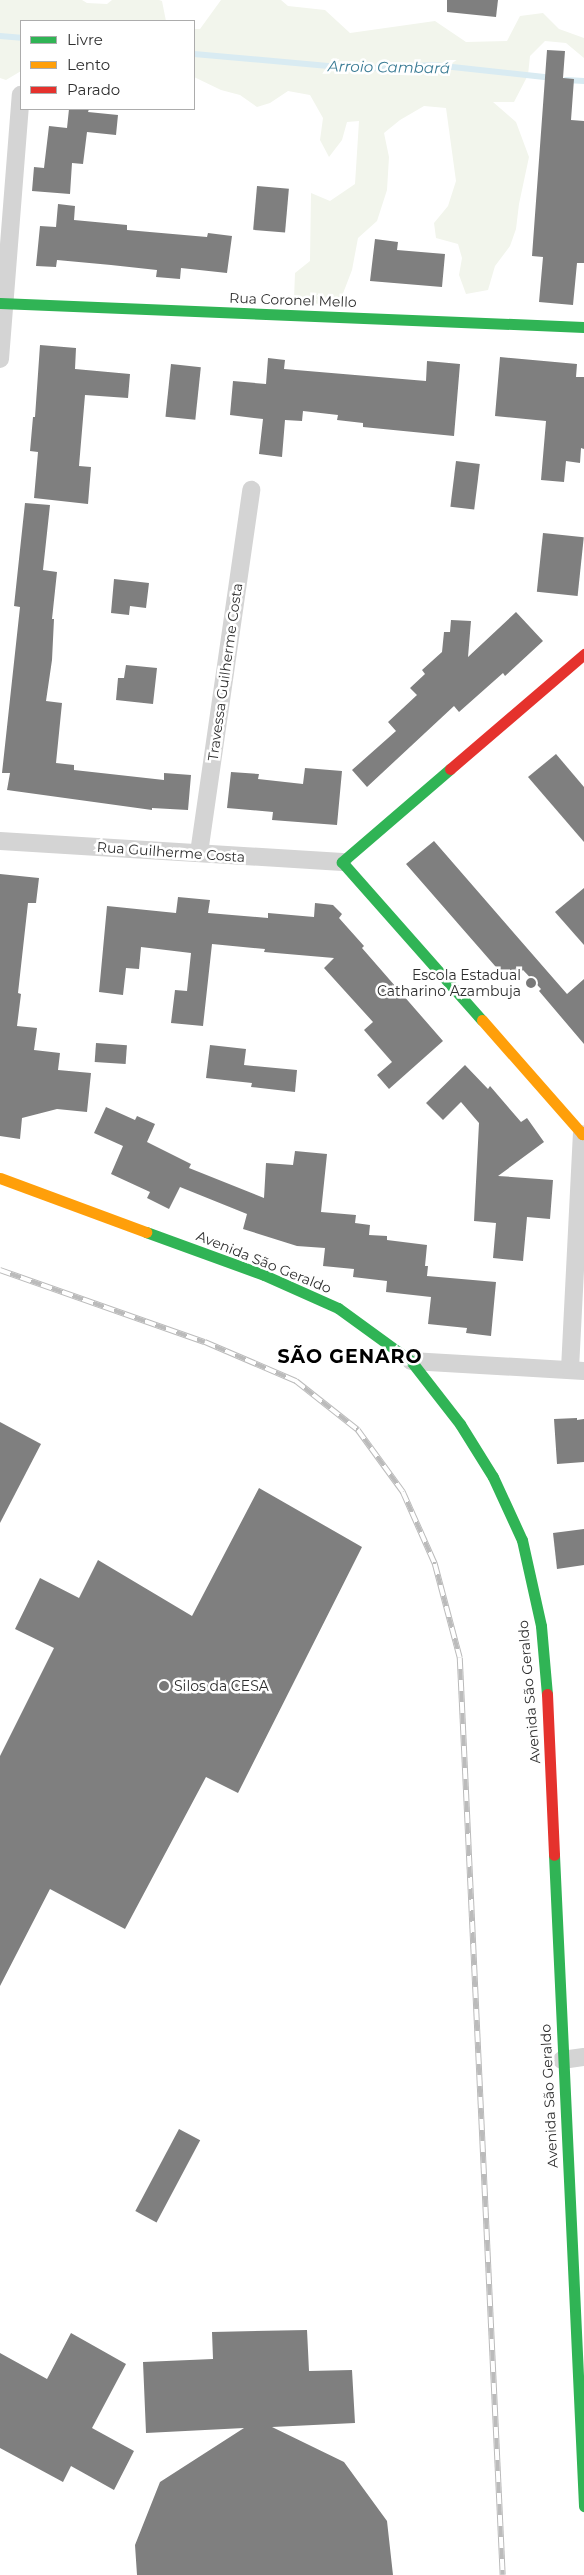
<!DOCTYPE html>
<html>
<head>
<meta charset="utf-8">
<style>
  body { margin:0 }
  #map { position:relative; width:584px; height:2575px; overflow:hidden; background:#fff; font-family:Montserrat,sans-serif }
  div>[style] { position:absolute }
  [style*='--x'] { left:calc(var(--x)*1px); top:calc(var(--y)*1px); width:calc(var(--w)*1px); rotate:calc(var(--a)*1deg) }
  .green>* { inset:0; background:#f2f5ec }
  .stream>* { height:6px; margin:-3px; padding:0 3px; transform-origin:3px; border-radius:3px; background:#d9ebf2 }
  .building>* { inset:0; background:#7f7f7f; transform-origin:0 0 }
  .street>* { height:18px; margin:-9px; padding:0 9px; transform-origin:9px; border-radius:9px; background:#d4d4d4 }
  .fast>* { height:11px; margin:-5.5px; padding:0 5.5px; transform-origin:5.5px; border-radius:5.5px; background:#30b455 }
  .slow>* { height:11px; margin:-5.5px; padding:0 5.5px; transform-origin:5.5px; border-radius:5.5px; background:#ff9f0a }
  .jam>* { height:11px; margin:-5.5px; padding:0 5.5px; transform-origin:5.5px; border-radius:5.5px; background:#e5322d }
  .rail>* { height:5.5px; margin-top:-2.75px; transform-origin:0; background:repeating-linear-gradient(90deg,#fff 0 11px,#bbb 0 22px); box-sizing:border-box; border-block:1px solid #bbb }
  .dots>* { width:14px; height:14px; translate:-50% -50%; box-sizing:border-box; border:2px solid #fff; border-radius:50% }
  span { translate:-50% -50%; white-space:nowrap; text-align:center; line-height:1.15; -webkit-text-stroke:5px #fff; paint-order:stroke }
  .street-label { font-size:14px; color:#2f2f2f }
  .poi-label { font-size:14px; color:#2f2f2f }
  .right { translate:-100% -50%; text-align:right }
  .left { translate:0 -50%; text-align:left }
  .water-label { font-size:15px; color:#3a7b94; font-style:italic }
  .district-label { font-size:19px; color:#000; font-weight:700; letter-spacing:1px }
  .legend { position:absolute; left:20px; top:20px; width:175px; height:90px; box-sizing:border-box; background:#fff; border:1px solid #acacac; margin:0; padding:6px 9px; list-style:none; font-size:15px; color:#2f2f2f }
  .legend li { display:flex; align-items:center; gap:10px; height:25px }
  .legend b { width:25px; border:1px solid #acacac }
</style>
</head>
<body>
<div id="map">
  <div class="green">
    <i style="clip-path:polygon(0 0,82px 0,87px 3px,107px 4px,112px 0,159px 0,162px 1px,166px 21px,21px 21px,21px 71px,6px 80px,0 78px)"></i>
    <i style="clip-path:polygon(221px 0,281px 0,288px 6px,325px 10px,350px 33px,435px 21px,466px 42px,507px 41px,520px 16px,543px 13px,559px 29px,584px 38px,584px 58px,566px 43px,545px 41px,530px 56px,528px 75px,514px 102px,493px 102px,516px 122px,529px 157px,519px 204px,516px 229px,510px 246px,495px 266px,488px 290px,466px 294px,459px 275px,462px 258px,458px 244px,436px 238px,434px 223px,448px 206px,456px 181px,446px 108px,424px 106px,400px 120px,384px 133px,389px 157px,387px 190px,377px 221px,358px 238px,352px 270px,342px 296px,323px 305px,294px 299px,295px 273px,310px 261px,311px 193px,330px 201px,355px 184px,359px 121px,347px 122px,342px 140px,329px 157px,320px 140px,323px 118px,310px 95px,288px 91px,270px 103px,257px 107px,240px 95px,221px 90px,194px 77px,194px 29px,200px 29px)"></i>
  </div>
  <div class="stream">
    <i style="--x:0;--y:36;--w:21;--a:5"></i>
    <i style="--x:194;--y:54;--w:168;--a:5.1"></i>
    <i style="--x:361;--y:69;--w:73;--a:-3.1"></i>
    <i style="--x:434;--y:65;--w:120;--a:6.2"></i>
    <i style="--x:566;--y:80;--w:18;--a:3"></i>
  </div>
  <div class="building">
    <i style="clip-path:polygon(447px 0,498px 0,496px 17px,447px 12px)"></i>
    <i style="clip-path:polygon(547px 50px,565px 51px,563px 78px,574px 79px,571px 120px,584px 121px,584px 263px,577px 263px,573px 305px,539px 302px,543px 257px,532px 256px)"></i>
    <i style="clip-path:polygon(69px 109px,89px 109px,88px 112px,118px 115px,116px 135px,87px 132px,83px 164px,72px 163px,70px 194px,32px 191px,34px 167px,44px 168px,49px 126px,67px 128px)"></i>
    <i style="left:257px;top:186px;width:32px;height:44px;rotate:5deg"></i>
    <i style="clip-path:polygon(58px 204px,75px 206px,74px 220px,127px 225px,127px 230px,207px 237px,208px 233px,232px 236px,227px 273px,181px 268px,180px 279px,156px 277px,157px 270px,111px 265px,57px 260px,56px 267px,36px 266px,40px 226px,56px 227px)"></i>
    <i style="clip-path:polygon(375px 239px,398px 242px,397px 250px,445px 254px,442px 287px,370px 281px)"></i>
    <i style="clip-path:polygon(40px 345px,76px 348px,75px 369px,130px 374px,128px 398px,85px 395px,79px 466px,91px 467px,88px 504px,34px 498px,38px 452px,30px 451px,33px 417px,35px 417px)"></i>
    <i style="clip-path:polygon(500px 357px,577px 364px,576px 377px,584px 377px,584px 449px,581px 448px,580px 463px,566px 461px,564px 482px,541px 480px,546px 421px,495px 416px)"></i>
    <i style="clip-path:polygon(268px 358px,285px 360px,284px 369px,426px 381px,427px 361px,460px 364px,454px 436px,363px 427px,363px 423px,337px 420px,338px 415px,303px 411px,302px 421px,285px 420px,282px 457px,259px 454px,263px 419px,230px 415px,233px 381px,266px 384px)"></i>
    <i style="left:171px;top:364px;width:30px;height:53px;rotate:6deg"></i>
    <i style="left:456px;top:461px;width:24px;height:46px;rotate:7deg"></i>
    <i style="clip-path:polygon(25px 503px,50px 505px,43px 570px,57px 572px,52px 619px,54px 619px,52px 660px,46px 701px,62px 703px,56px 763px,74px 765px,74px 770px,164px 780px,164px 773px,191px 775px,188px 810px,152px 808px,152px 810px,7px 790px,10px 773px,2px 773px,20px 607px,14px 606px)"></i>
    <i style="left:543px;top:533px;width:41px;height:59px;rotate:6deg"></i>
    <i style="clip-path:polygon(114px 579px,149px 583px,146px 608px,130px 606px,129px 615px,111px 613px)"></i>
    <i style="clip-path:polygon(516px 612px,543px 641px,505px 676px,503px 673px,459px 712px,454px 706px,367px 787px,352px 770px,396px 731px,388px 722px,417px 695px,410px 688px,425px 674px,422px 670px,442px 652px,444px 632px,450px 632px,451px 620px,471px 621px,468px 657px)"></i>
    <i style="clip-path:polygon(126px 665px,157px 668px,153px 704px,116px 700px,118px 678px,124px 678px)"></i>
    <i style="clip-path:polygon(556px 754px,584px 787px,584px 842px,528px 777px)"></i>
    <i style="clip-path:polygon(305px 768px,342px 771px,337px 825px,272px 820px,273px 812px,227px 808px,231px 772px,259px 774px,258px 779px,303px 784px)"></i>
    <i style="clip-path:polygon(434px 841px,567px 994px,584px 979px,584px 1044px,539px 991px,541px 989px,523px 970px,509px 982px,406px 864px)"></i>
    <i style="clip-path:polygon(0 874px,39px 878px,36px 903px,28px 903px,18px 993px,21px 994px,17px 1026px,37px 1028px,34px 1050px,60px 1053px,58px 1070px,91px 1073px,87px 1112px,57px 1109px,22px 1118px,20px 1139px,0 1136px)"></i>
    <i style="clip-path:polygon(584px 888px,584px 945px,555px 912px)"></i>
    <i style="clip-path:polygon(178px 897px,210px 900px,208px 913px,268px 918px,268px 913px,314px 917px,315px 903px,333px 905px,342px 914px,339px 918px,364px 946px,362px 948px,443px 1041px,389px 1089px,377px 1075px,392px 1062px,364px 1030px,373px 1022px,324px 968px,334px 958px,264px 952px,265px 949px,212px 944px,203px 1026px,171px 1023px,175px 990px,187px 991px,191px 953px,141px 947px,139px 969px,126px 968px,123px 995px,99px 992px,107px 906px,176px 913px)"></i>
    <i style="left:96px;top:1043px;width:31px;height:19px;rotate:4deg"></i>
    <i style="clip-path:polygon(210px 1045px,246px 1049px,244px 1065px,297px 1070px,295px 1092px,251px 1087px,252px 1083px,206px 1078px)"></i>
    <i style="clip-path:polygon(465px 1065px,488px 1089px,490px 1086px,521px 1122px,527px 1118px,544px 1142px,498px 1176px,553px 1180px,550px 1219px,527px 1217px,523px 1261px,493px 1258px,496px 1223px,474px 1221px,479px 1123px,461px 1102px,443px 1120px,426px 1103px)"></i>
    <i style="clip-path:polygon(106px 1107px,135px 1120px,137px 1116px,155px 1124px,147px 1142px,191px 1164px,189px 1168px,264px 1198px,266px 1163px,293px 1165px,295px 1151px,327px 1154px,321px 1212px,356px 1215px,355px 1223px,370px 1225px,369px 1235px,387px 1236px,387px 1240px,427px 1245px,425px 1266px,428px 1266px,427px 1276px,496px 1282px,491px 1336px,466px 1333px,467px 1328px,428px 1324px,431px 1297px,386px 1292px,387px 1281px,353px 1277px,354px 1269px,323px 1266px,325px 1248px,297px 1246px,243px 1229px,247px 1214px,180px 1187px,169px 1209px,147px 1198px,150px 1192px,111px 1174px,123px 1146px,94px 1133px)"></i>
    <i style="clip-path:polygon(577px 1418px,577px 1420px,584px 1419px,584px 1462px,557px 1464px,554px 1419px)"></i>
    <i style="clip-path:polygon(0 1422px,41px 1444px,0 1523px)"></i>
    <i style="clip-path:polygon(259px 1488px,362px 1547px,238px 1793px,206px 1777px,125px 1929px,50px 1889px,0 1986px,0 1756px,54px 1648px,15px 1629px,40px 1578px,79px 1598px,98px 1560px,192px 1616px)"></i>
    <i style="clip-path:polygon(584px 1529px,584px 1565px,557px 1569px,553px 1533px)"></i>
    <i style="left:179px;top:2129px;width:24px;height:93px;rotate:28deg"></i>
    <i style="clip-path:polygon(307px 2330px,309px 2371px,352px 2370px,355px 2423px,272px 2427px,344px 2462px,387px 2521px,393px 2575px,137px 2575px,135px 2545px,160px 2482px,244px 2428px,146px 2433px,143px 2362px,213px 2359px,212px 2332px)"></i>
    <i style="clip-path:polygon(71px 2333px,126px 2364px,92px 2428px,134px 2451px,114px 2490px,71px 2466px,63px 2482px,0 2448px,0 2353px,47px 2379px)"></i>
  </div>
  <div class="street">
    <i style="--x:0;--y:359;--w:265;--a:-85.5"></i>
    <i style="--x:0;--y:841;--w:343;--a:3.5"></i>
    <i style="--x:199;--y:853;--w:367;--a:-81.8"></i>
    <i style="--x:411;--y:1361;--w:173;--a:3.3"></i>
    <i style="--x:570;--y:1369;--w:235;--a:-87.1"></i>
    <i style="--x:562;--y:2060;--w:22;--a:-8"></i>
  </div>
  <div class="fast">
    <i style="--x:0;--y:303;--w:584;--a:2.35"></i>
    <i style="--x:450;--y:769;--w:143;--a:139.3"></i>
    <i style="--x:342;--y:862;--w:211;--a:48.5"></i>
    <i style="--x:146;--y:1232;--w:126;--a:20"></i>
    <i style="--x:264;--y:1275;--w:81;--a:24"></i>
    <i style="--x:338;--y:1308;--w:90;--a:36"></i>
    <i style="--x:411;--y:1361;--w:80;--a:52.1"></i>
    <i style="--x:460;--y:1424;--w:62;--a:58.1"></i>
    <i style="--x:493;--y:1477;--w:69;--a:65.3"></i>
    <i style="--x:522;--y:1540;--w:88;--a:77.5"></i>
    <i style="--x:541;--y:1626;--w:68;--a:85"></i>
    <i style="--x:554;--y:1855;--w:652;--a:87.36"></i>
  </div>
  <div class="slow">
    <i style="--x:482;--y:1020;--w:152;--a:48.7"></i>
    <i style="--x:582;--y:1134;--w:3;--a:-45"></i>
    <i style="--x:0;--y:1178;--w:156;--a:20.3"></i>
  </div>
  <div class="jam">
    <i style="--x:450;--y:769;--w:177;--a:-40.6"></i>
    <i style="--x:547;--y:1694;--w:161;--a:87.5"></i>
  </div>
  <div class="rail">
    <i style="--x:0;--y:1270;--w:217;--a:19.4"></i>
    <i style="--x:205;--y:1342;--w:99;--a:23.2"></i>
    <i style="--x:296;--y:1381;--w:79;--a:38.3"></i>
    <i style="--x:358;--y:1430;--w:77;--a:54"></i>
    <i style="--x:403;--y:1492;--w:79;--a:66"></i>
    <i style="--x:435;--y:1564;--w:97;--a:75.1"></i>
    <i style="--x:460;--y:1658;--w:918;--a:87.32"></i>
  </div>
  <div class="dots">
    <i style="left:531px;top:983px;background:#787878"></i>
    <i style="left:164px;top:1686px;background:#787878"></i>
  </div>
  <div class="street-label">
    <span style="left:293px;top:300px;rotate:2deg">Rua Coronel Mello</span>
    <span style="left:225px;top:672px;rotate:-82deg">Travessa Guilherme Costa</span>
    <span style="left:171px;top:852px;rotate:4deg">Rua Guilherme Costa</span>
    <span style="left:264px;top:1262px;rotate:22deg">Avenida São Geraldo</span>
    <span style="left:529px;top:1692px;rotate:-95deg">Avenida São Geraldo</span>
    <span style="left:549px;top:2096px;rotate:-93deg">Avenida São Geraldo</span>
  </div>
  <div class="poi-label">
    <span class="right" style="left:521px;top:983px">Escola Estadual<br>Catharino Azambuja</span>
    <span class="left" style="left:174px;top:1686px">Silos da CESA</span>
  </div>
  <div class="water-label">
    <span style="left:389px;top:67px;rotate:1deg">Arroio Cambará</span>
  </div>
  <div class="district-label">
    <span style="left:350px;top:1357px">SÃO GENARO</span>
  </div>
  <ul class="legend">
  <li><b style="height:6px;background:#30b455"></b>Livre</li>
  <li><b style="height:6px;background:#ff9f0a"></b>Lento</li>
  <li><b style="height:6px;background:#e5322d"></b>Parado</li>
  </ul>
</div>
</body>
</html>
